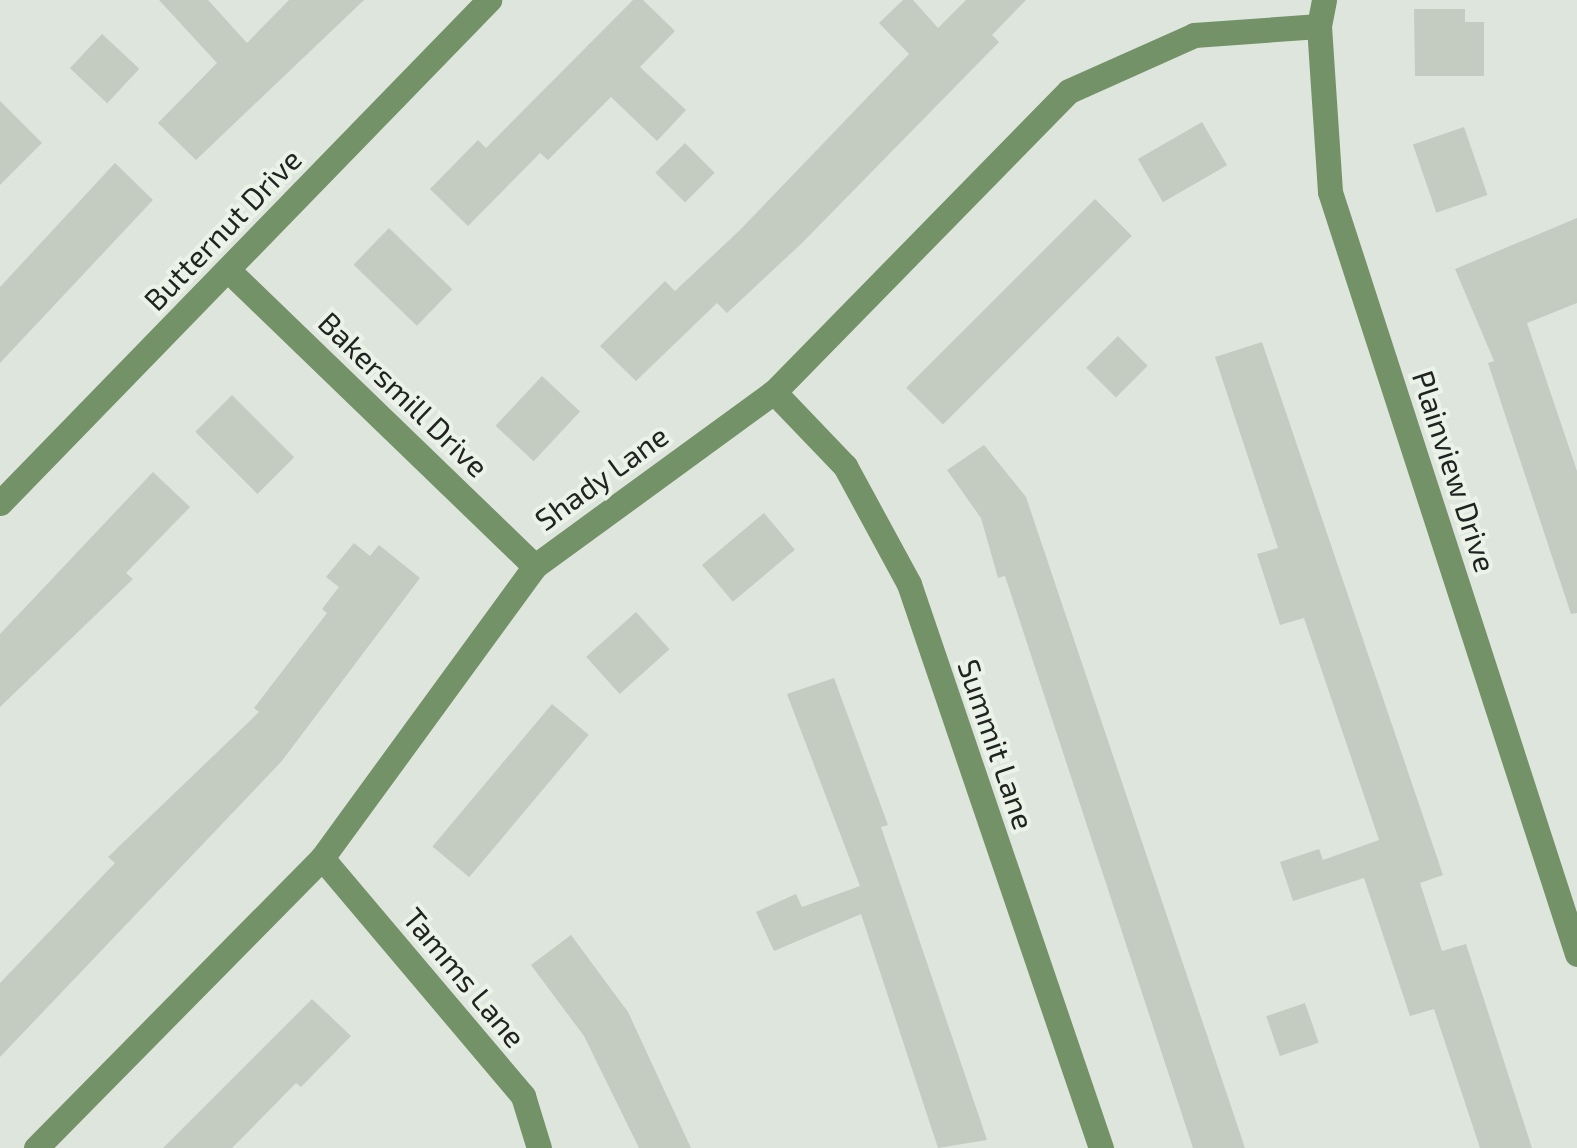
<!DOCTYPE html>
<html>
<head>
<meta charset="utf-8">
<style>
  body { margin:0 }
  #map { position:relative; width:1577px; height:1148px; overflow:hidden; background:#dee5dc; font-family:"Exo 2",sans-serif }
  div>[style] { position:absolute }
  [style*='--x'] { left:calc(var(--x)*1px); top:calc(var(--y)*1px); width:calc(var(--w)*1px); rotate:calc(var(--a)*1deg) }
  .building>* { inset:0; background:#c4cbc1; transform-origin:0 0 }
  .minor>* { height:25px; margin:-12.5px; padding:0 12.5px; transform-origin:12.5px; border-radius:12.5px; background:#739267 }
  span { translate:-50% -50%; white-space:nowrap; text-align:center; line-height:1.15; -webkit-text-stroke:8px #ebf3e9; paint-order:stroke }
  .street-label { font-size:30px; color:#212320 }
</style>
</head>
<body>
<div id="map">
  <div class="building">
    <i style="clip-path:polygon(159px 0,208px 0,247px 43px,289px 0,364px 0,196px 160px,158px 123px,217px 63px)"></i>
    <i style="clip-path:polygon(633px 0,643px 0,675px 31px,640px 67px,686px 110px,657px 141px,611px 97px,548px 160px,540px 153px,468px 226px,430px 189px,478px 140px,486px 148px)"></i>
    <i style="clip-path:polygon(903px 0,913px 0,938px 28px,966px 0,1026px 0,992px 35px,999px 42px,802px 243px,727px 313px,717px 303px,636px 381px,600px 346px,665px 281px,675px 291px,740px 230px,909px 54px,879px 23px)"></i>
    <i style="clip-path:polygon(1414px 9px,1465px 9px,1465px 22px,1484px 22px,1484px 76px,1415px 76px)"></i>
    <i style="left:102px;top:34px;width:51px;height:47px;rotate:43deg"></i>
    <i style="clip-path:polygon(0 101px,42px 143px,0 185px)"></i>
    <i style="left:1202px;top:122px;width:50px;height:74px;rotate:60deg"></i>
    <i style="left:1464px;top:127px;width:72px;height:54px;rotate:71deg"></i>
    <i style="left:685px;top:143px;width:42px;height:42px;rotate:45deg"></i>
    <i style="clip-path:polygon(115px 163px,153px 200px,0 363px,0 287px)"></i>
    <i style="left:1095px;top:199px;width:52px;height:267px;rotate:45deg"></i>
    <i style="clip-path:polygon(1577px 218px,1577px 303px,1527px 323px,1577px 471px,1577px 613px,1571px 614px,1488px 363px,1494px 361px,1455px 269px)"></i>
    <i style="left:389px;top:228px;width:88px;height:51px;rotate:44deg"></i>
    <i style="left:1118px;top:336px;width:42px;height:45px;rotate:45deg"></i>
    <i style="clip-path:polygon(1262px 342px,1443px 875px,1420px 883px,1442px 951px,1466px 944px,1532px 1148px,1480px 1148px,1434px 1009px,1410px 1016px,1364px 878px,1293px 901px,1280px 862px,1319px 849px,1323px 860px,1379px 840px,1304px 618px,1280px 625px,1257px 554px,1278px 548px,1215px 357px)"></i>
    <i style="left:542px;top:376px;width:52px;height:68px;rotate:43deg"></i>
    <i style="left:232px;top:395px;width:88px;height:52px;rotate:45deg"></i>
    <i style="clip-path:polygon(984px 445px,1026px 497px,1245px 1148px,1193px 1148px,1005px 576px,998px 578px,981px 518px,947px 470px)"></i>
    <i style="clip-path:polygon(153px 472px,190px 507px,126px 573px,133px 579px,0 707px,0 634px)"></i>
    <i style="left:764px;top:513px;width:48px;height:81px;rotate:50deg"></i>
    <i style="clip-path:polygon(354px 543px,370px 556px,379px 545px,420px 578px,281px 762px,0 1057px,0 983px,115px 863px,108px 857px,259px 712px,254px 708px,327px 613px,322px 609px,339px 587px,326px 577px)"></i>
    <i style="left:636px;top:612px;width:50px;height:67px;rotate:48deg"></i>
    <i style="clip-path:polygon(834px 678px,888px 825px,881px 827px,987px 1140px,938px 1148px,861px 914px,774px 951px,756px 912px,796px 894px,802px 907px,860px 886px,787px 694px)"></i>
    <i style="left:552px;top:704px;width:48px;height:186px;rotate:40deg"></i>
    <i style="clip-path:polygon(571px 935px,628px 1012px,691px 1148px,639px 1148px,584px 1036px,531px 965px)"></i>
    <i style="clip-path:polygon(312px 999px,351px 1036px,301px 1087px,296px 1083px,232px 1148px,163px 1148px)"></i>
    <i style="left:1305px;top:1003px;width:42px;height:41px;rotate:71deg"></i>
  </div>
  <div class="minor">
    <i style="--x:1324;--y:0;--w:26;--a:101"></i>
    <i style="--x:1319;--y:26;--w:166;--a:86.2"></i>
    <i style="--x:1330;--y:192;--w:801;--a:72.04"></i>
    <i style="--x:228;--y:270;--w:426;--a:44"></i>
    <i style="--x:774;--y:392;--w:103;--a:46.2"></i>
    <i style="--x:845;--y:466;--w:134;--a:61.5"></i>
    <i style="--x:909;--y:584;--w:596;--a:71.2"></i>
    <i style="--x:0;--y:503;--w:702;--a:-45.81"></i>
    <i style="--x:322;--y:858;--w:312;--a:49.8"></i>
    <i style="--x:523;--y:1096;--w:54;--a:72.9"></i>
    <i style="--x:36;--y:1148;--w:407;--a:-45.4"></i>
    <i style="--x:322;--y:858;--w:361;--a:-53.9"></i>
    <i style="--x:535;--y:566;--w:296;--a:-36.1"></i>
    <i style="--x:774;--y:392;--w:421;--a:-45.6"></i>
    <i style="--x:1069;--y:91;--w:137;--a:-24.1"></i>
    <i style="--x:1194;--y:35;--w:125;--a:-4.1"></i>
  </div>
  <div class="street-label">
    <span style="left:222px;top:229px;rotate:-46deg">Butternut Drive</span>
    <span style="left:404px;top:394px;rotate:44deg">Bakersmill Drive</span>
    <span style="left:1455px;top:471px;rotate:72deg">Plainview Drive</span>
    <span style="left:601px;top:477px;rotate:-36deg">Shady Lane</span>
    <span style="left:997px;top:744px;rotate:71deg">Summit Lane</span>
    <span style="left:465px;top:977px;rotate:50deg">Tamms Lane</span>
  </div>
</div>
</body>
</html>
